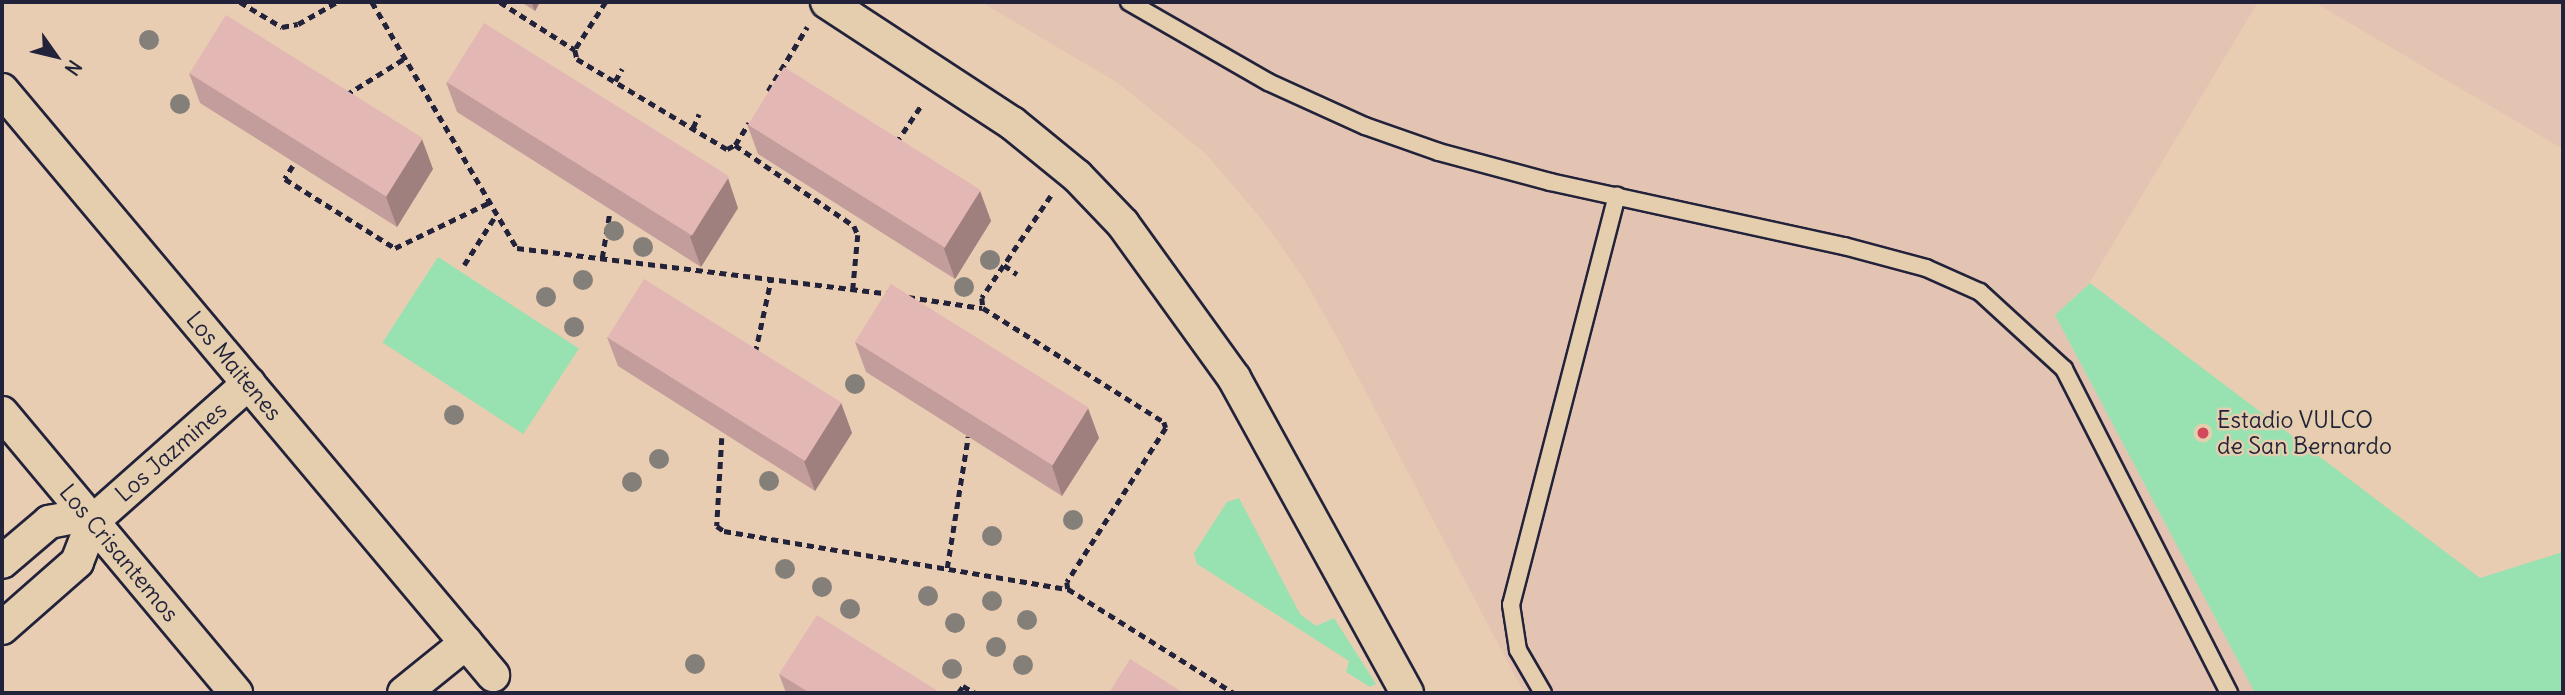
<!DOCTYPE html>
<html>
<head>
<meta charset="utf-8">
<style>
  body { margin:0 }
  #map { position:relative; width:2565px; height:695px; overflow:hidden; background:#e9cdb2; font-family:Delius,sans-serif }
  div>[style] { position:absolute }
  [style*='--x'] { left:calc(var(--x)*1px); top:calc(var(--y)*1px); width:calc(var(--w)*1px); rotate:calc(var(--a)*1deg) }
  .built>* { inset:0; background:#e3c3b1 }
  .green>* { inset:0; background:#98e1b0; transform-origin:0 0 }
  .path>* { height:4.5px; margin-top:-2.25px; transform-origin:0; background:repeating-linear-gradient(90deg,#22223b 0 7px,transparent 0 12px) }
  .roads { filter:drop-shadow(2px 0 #22223b) drop-shadow(-2px 0 #22223b) drop-shadow(0 2px #22223b) drop-shadow(0 -2px #22223b) }
  .lane>* { height:16px; margin:-8px; padding:0 8px; transform-origin:8px; border-radius:8px; background:#e5ceae }
  .street>* { height:32px; margin:-16px; padding:0 16px; transform-origin:16px; border-radius:16px; background:#e5ceae }
  .trees>* { width:20px; height:20px; margin:-10px; border-radius:50%; background:#857f7a }
  .wall>* { inset:0; background:#c39d9b }
  .shaded-wall>* { inset:0; background:#9f807e }
  .building>* { inset:0; background:#e3b7b4; transform-origin:0 0 }
  .dots>* { width:19px; height:19px; translate:-50% -50%; box-sizing:border-box; border:4px solid #e5ceae; border-radius:50% }
  span { translate:-50% -50%; white-space:nowrap; text-align:center; line-height:1.15; -webkit-text-stroke:5px #e5ceae; paint-order:stroke }
  .street-label { font-size:23px; color:#22223b }
  .poi-label { font-size:23px; color:#22223b }
  .left { translate:0 -50%; text-align:left }
  .frame { position:absolute; inset:0; border:4px solid #22223b; pointer-events:none }
  .north { position:absolute; left:21px; top:21px; width:70px; height:70px; -webkit-text-stroke:5px #e5ceae; paint-order:stroke; rotate:124deg; font-size:19px; font-weight:700; line-height:28px; text-align:center; color:#22223b }
  .north::after { content:''; display:block; margin:auto; width:24px; height:32px; background:#22223b; clip-path:polygon(50% 0,100% 100%,50% 72%,0 100%) }
</style>
</head>
<body>
<div id="map">
  <div class="built">
    <i style="clip-path:polygon(981px 2px,2258px 2px,2090px 282px,2055px 315px,2255px 693px,1524px 693px,1339px 341px,1304px 279px,1264px 222px,1206px 154px,1118px 83px)"></i>
    <i style="clip-path:polygon(2314px 2px,2563px 2px,2563px 149px)"></i>
  </div>
  <div class="green">
    <i style="left:438px;top:257px;width:168px;height:102px;rotate:33deg"></i>
    <i style="clip-path:polygon(2090px 283px,2480px 578px,2563px 552px,2563px 693px,2255px 693px,2055px 315px)"></i>
    <i style="clip-path:polygon(1239px 498px,1300px 614px,1316px 626px,1334px 618px,1376px 684px,1370px 687px,1346px 672px,1349px 661px,1197px 564px,1194px 553px,1227px 502px)"></i>
  </div>
  <div class="path">
    <i style="--x:240;--y:2;--w:49;--a:30.8"></i>
    <i style="--x:282;--y:27;--w:16;--a:-11"></i>
    <i style="--x:298;--y:24;--w:45;--a:-29.4"></i>
    <i style="--x:372;--y:2;--w:286;--a:59.5"></i>
    <i style="--x:517;--y:248;--w:375;--a:7"></i>
    <i style="--x:500;--y:2;--w:89;--a:32.6"></i>
    <i style="--x:606;--y:2;--w:57;--a:122.9"></i>
    <i style="--x:575;--y:50;--w:9;--a:77"></i>
    <i style="--x:577;--y:59;--w:175;--a:31"></i>
    <i style="--x:727;--y:149;--w:9;--a:-27"></i>
    <i style="--x:735;--y:145;--w:26;--a:-58"></i>
    <i style="--x:615;--y:81;--w:14;--a:-60"></i>
    <i style="--x:768;--y:91;--w:75;--a:-58.6"></i>
    <i style="--x:346;--y:95;--w:70;--a:-32.1"></i>
    <i style="--x:693;--y:128;--w:15;--a:-67"></i>
    <i style="--x:896;--y:143;--w:47;--a:-56.3"></i>
    <i style="--x:735;--y:145;--w:144;--a:34.2"></i>
    <i style="--x:854;--y:226;--w:10;--a:66"></i>
    <i style="--x:858;--y:235;--w:54;--a:95.3"></i>
    <i style="--x:293;--y:166;--w:15;--a:122"></i>
    <i style="--x:285;--y:179;--w:130;--a:32.1"></i>
    <i style="--x:395;--y:248;--w:103;--a:-25.8"></i>
    <i style="--x:1051;--y:196;--w:123;--a:124.1"></i>
    <i style="--x:982;--y:298;--w:10;--a:84"></i>
    <i style="--x:983;--y:308;--w:214;--a:32.2"></i>
    <i style="--x:1164;--y:422;--w:6;--a:72"></i>
    <i style="--x:1166;--y:428;--w:183;--a:122.7"></i>
    <i style="--x:1067;--y:582;--w:7;--a:82"></i>
    <i style="--x:1068;--y:589;--w:196;--a:32.1"></i>
    <i style="--x:602;--y:258;--w:43;--a:-80.5"></i>
    <i style="--x:464;--y:265;--w:59;--a:-57.4"></i>
    <i style="--x:1004;--y:265;--w:16;--a:35"></i>
    <i style="--x:908;--y:297;--w:75;--a:8.5"></i>
    <i style="--x:755;--y:353;--w:76;--a:-77.8"></i>
    <i style="--x:722;--y:438;--w:88;--a:93.3"></i>
    <i style="--x:717;--y:526;--w:9;--a:36"></i>
    <i style="--x:724;--y:531;--w:349;--a:9.6"></i>
    <i style="--x:947;--y:568;--w:133;--a:-80.9"></i>
    <i style="--x:958;--y:693;--w:9;--a:-54"></i>
    <i style="--x:963;--y:686;--w:14;--a:30"></i>
  </div>
  <div class="roads">
    <div class="lane">
      <i style="--x:1129;--y:2;--w:160;--a:29.9"></i>
      <i style="--x:1268;--y:82;--w:107;--a:24.4"></i>
      <i style="--x:1365;--y:126;--w:78;--a:19.4"></i>
      <i style="--x:1439;--y:152;--w:115;--a:15.1"></i>
      <i style="--x:1550;--y:182;--w:301;--a:12.3"></i>
      <i style="--x:1844;--y:246;--w:85;--a:15"></i>
      <i style="--x:1926;--y:268;--w:59;--a:24"></i>
      <i style="--x:1980;--y:292;--w:114;--a:42.5"></i>
      <i style="--x:2064;--y:369;--w:364;--a:63"></i>
      <i style="--x:1543;--y:693;--w:50;--a:-120.2"></i>
      <i style="--x:1518;--y:650;--w:46;--a:-98.8"></i>
      <i style="--x:1511;--y:605;--w:423;--a:-75.5"></i>
    </div>
    <div class="street">
      <i style="--x:827;--y:2;--w:221;--a:33.2"></i>
      <i style="--x:1012;--y:123;--w:84;--a:39.2"></i>
      <i style="--x:1077;--y:176;--w:66;--a:46.2"></i>
      <i style="--x:1123;--y:224;--w:190;--a:54.2"></i>
      <i style="--x:1234;--y:378;--w:359;--a:61.2"></i>
      <i style="--x:2;--y:90;--w:764;--a:49.99"></i>
      <i style="--x:2;--y:413;--w:365;--a:50.1"></i>
      <i style="--x:2;--y:562;--w:62;--a:-40.4"></i>
      <i style="--x:49;--y:522;--w:25;--a:-11"></i>
      <i style="--x:74;--y:517;--w:19;--a:12"></i>
      <i style="--x:2;--y:628;--w:100;--a:-41.3"></i>
      <i style="--x:77;--y:562;--w:44;--a:-68.7"></i>
      <i style="--x:93;--y:521;--w:208;--a:-41.5"></i>
      <i style="--x:404;--y:693;--w:80;--a:-38.9"></i>
    </div>
  </div>
  <div class="trees">
    <i style="left:149px;top:40px"></i>
    <i style="left:180px;top:104px"></i>
    <i style="left:614px;top:231px"></i>
    <i style="left:643px;top:247px"></i>
    <i style="left:990px;top:260px"></i>
    <i style="left:583px;top:280px"></i>
    <i style="left:964px;top:287px"></i>
    <i style="left:546px;top:297px"></i>
    <i style="left:574px;top:327px"></i>
    <i style="left:855px;top:384px"></i>
    <i style="left:454px;top:415px"></i>
    <i style="left:659px;top:459px"></i>
    <i style="left:769px;top:481px"></i>
    <i style="left:632px;top:482px"></i>
    <i style="left:1073px;top:520px"></i>
    <i style="left:992px;top:536px"></i>
    <i style="left:785px;top:569px"></i>
    <i style="left:822px;top:587px"></i>
    <i style="left:928px;top:596px"></i>
    <i style="left:992px;top:601px"></i>
    <i style="left:850px;top:609px"></i>
    <i style="left:1027px;top:620px"></i>
    <i style="left:955px;top:623px"></i>
    <i style="left:996px;top:647px"></i>
    <i style="left:695px;top:664px"></i>
    <i style="left:1023px;top:665px"></i>
    <i style="left:952px;top:669px"></i>
  </div>
  <div class="wall">
    <i style="clip-path:polygon(521px 2px,540px 2px,535px 11px)"></i>
    <i style="clip-path:polygon(189px 73px,433px 169px,397px 227px,200px 103px)"></i>
    <i style="clip-path:polygon(446px 82px,738px 208px,701px 267px,457px 112px)"></i>
    <i style="clip-path:polygon(747px 124px,980px 191px,991px 221px,955px 279px,758px 154px)"></i>
    <i style="clip-path:polygon(607px 337px,841px 403px,852px 433px,815px 491px,618px 366px)"></i>
    <i style="clip-path:polygon(855px 342px,1099px 438px,1062px 496px,866px 372px)"></i>
    <i style="clip-path:polygon(779px 674px,941px 693px,786px 693px)"></i>
  </div>
  <div class="shaded-wall">
    <i style="clip-path:polygon(531px 2px,540px 2px,535px 11px)"></i>
    <i style="clip-path:polygon(422px 139px,433px 169px,397px 227px,386px 197px)"></i>
    <i style="clip-path:polygon(728px 178px,738px 208px,701px 267px,690px 237px)"></i>
    <i style="clip-path:polygon(980px 191px,991px 221px,955px 279px,944px 249px)"></i>
    <i style="clip-path:polygon(841px 403px,852px 433px,815px 491px,804px 461px)"></i>
    <i style="clip-path:polygon(1088px 408px,1099px 438px,1062px 496px,1052px 466px)"></i>
  </div>
  <div class="building">
    <i style="left:226px;top:15px;width:232px;height:69px;rotate:32deg"></i>
    <i style="left:484px;top:23px;width:289px;height:70px;rotate:32deg"></i>
    <i style="left:784px;top:67px;width:232px;height:68px;rotate:32deg"></i>
    <i style="left:644px;top:279px;width:233px;height:69px;rotate:32deg"></i>
    <i style="left:891px;top:284px;width:233px;height:68px;rotate:32deg"></i>
    <i style="clip-path:polygon(817px 615px,941px 693px,810px 693px,779px 674px)"></i>
    <i style="clip-path:polygon(1130px 659px,1184px 693px,1109px 693px)"></i>
  </div>
  <div class="dots">
    <i style="left:2203px;top:433px;background:#d1495b"></i>
  </div>
  <div class="street-label">
    <span style="left:234px;top:366px;rotate:50deg">Los Maitenes</span>
    <span style="left:171px;top:452px;rotate:-41deg">Los Jazmines</span>
    <span style="left:119px;top:553px;rotate:50deg">Los Crisantemos</span>
  </div>
  <div class="poi-label">
    <span class="left" style="left:2217px;top:433px">Estadio VULCO<br>de San Bernardo</span>
  </div>
  <div class="frame"></div>
  <div class="north">N</div>
</div>
</body>
</html>
